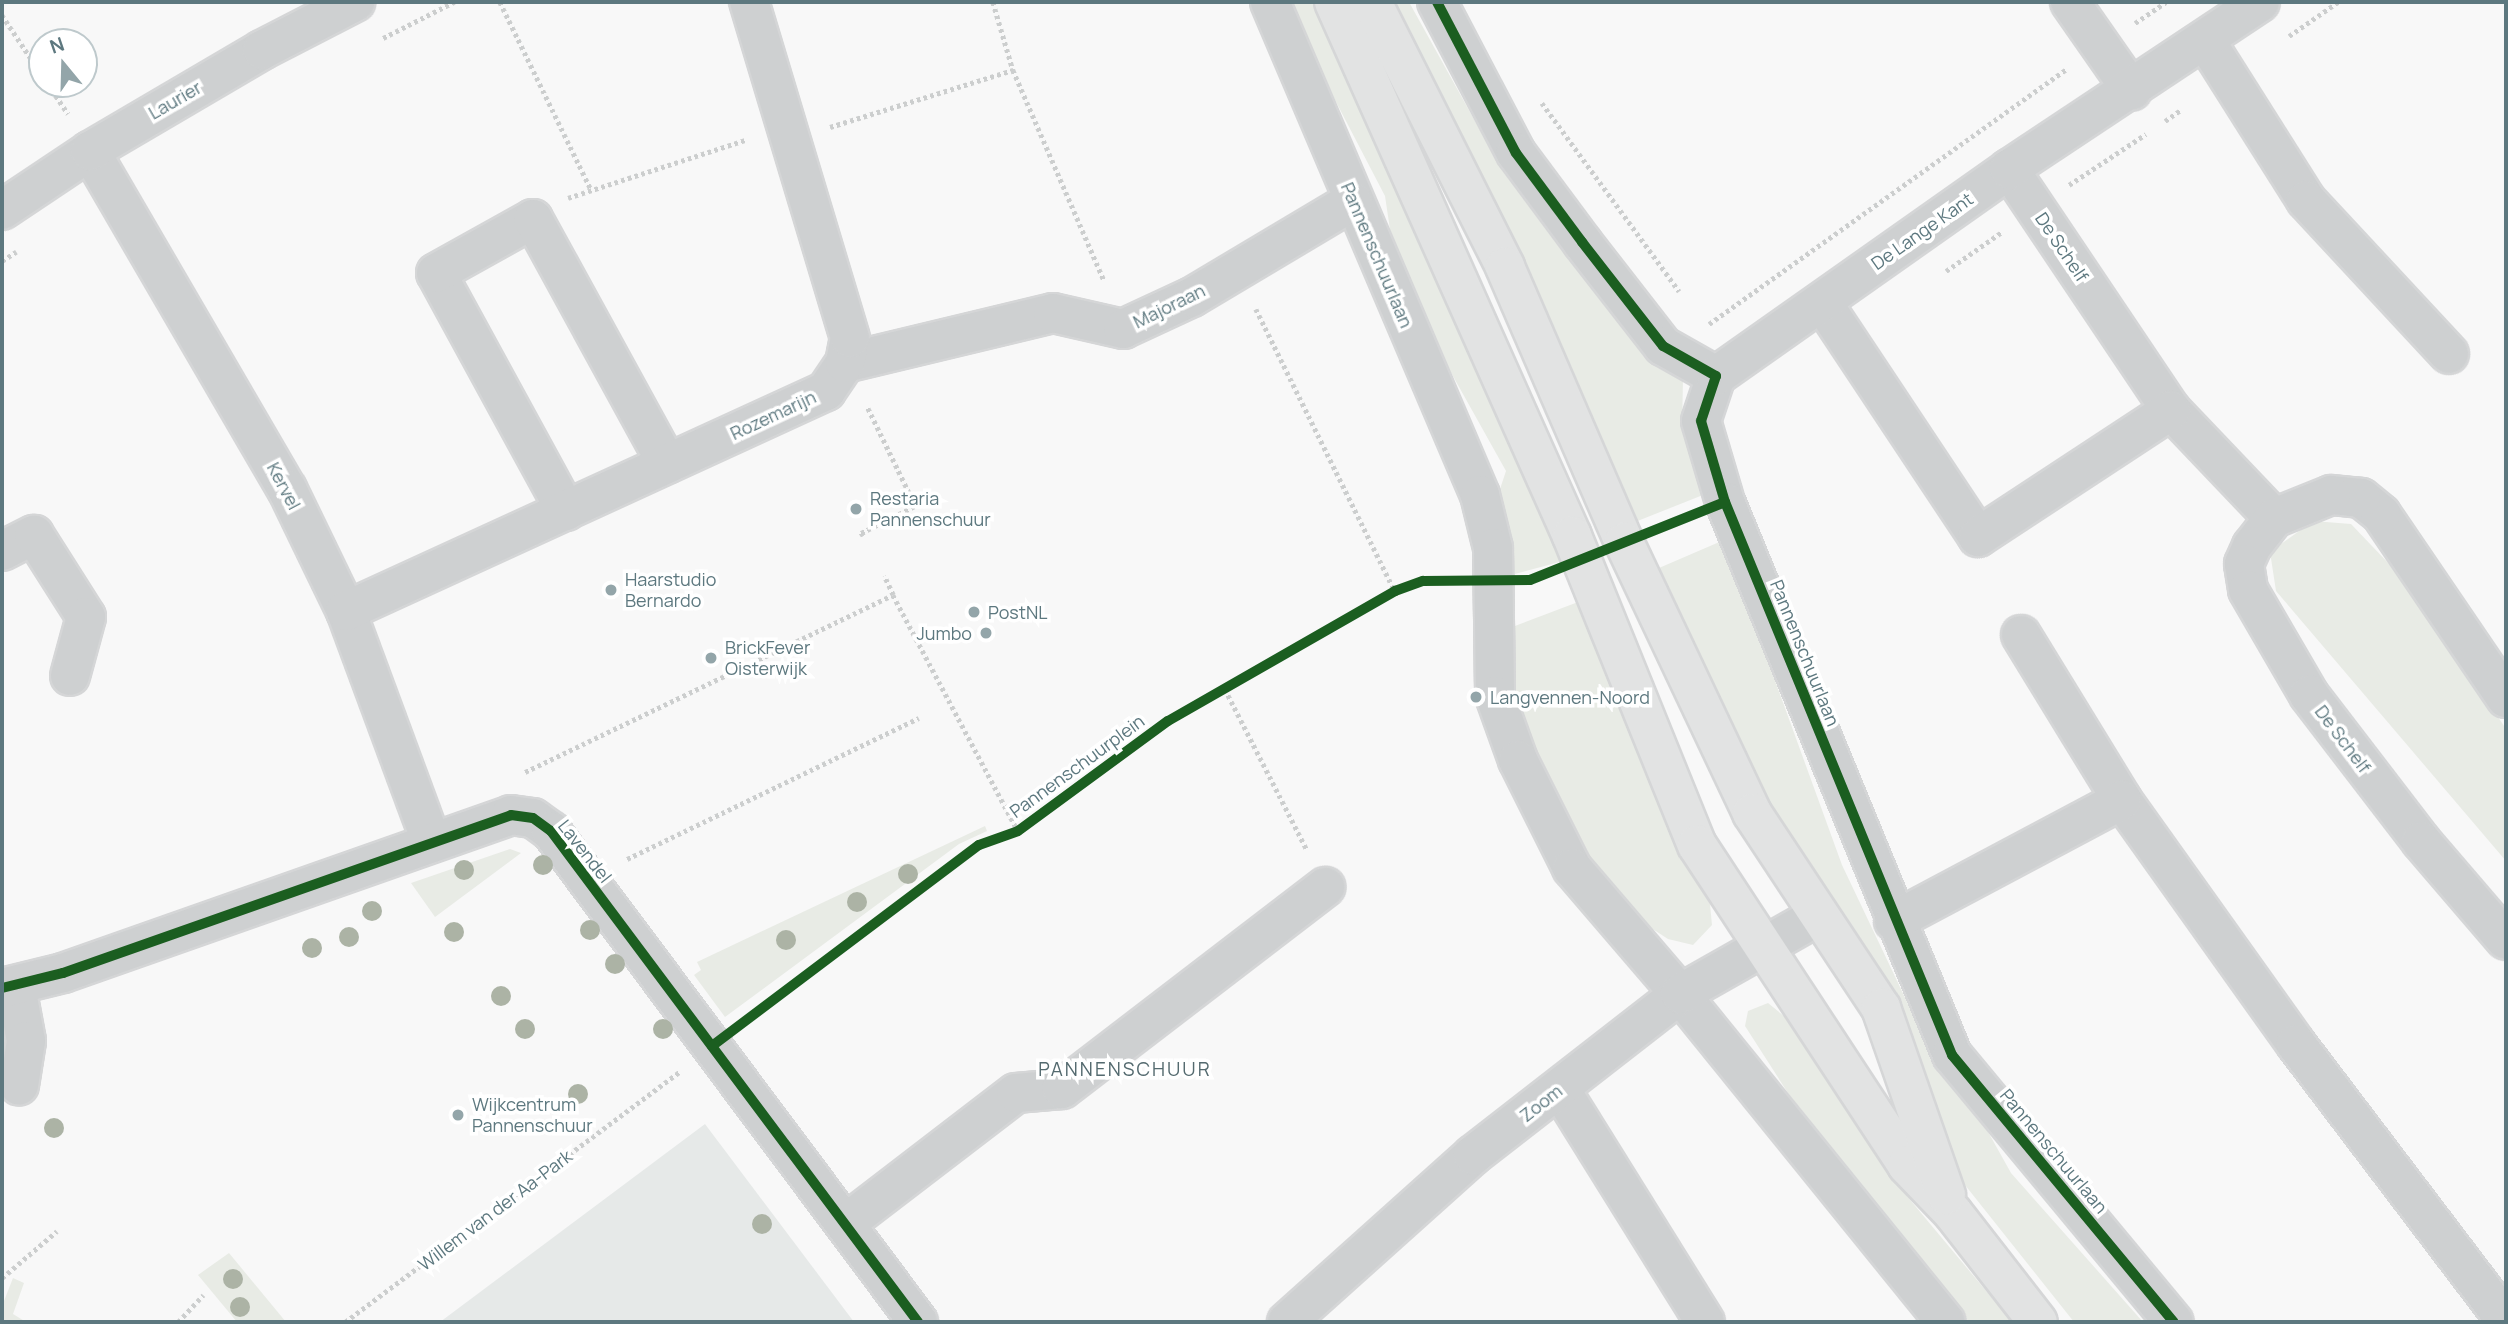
<!DOCTYPE html>
<html>
<head>
<meta charset="utf-8">
<style>
  body { margin:0 }
  #map { position:relative; width:2508px; height:1324px; overflow:hidden; background:#f8f8f8; font-family:Manrope,sans-serif }
  div>[style] { position:absolute }
  [style*='--x'] { left:calc(var(--x)*1px); top:calc(var(--y)*1px); width:calc(var(--w)*1px); rotate:calc(var(--a)*1deg) }
  .built>* { inset:0; background:#e6e9e8 }
  .green>* { inset:0; background:#e8ebe5 }
  .path>* { height:4.5px; margin-top:-2.25px; transform-origin:0; background:repeating-linear-gradient(90deg,#cccece 0 3.5px,transparent 0 7px) }
  .roads { filter:drop-shadow(2px 0 #d5d6d7) drop-shadow(-2px 0 #d5d6d7) drop-shadow(0 2px #d5d6d7) drop-shadow(0 -2px #d5d6d7) }
  .minor>* { height:38px; margin:-19px; padding:0 19px; transform-origin:19px; border-radius:19px; background:#ced0d1 }
  .major>* { height:38px; margin:-19px; padding:0 19px; transform-origin:19px; border-radius:19px; background:#e2e3e3 }
  .cycleway>* { height:10px; margin:-5px; padding:0 5px; transform-origin:5px; border-radius:5px; background:#1b5e20 }
  .trees>* { width:20px; height:20px; margin:-10px; border-radius:50%; background:#acb3a5 }
  .dots>* { width:19px; height:19px; translate:-50% -50%; box-sizing:border-box; border:4px solid #fff; border-radius:50% }
  span { translate:-50% -50%; white-space:nowrap; text-align:center; line-height:1.15; -webkit-text-stroke:7px #fff; paint-order:stroke }
  .street-label { font-size:18px; color:#5d787f }
  .poi-label { font-size:18px; color:#5d787f }
  .left { translate:0 -50%; text-align:left }
  .right { translate:-100% -50%; text-align:right }
  .neighbourhood-label { font-size:19px; color:#546a6f; letter-spacing:2px }
  .frame { position:absolute; inset:0; border:4px solid #5d787f; pointer-events:none }
  .north { position:absolute; left:28px; top:28px; width:70px; height:70px; box-sizing:border-box; background:#fff; border:2px solid #bec9cc; border-radius:50%; rotate:341deg; font-size:19px; font-weight:700; line-height:28px; text-align:center; color:#5d787f }
  .north::after { content:''; display:block; margin:auto; width:24px; height:32px; background:#93a5a9; clip-path:polygon(50% 0,100% 100%,50% 72%,0 100%) }
</style>
</head>
<body>
<div id="map">
  <div class="built">
    <i style="clip-path:polygon(705px 1124px,854px 1322px,440px 1322px)"></i>
  </div>
  <div class="green">
    <i style="clip-path:polygon(1284px 2px,1322px 2px,1567px 560px,1515px 574px,1500px 489px,1506px 471px,1397px 276px,1385px 196px)"></i>
    <i style="clip-path:polygon(1386px 2px,1409px 2px,1501px 168px,1683px 378px,1682px 431px,1703px 495px,1635px 522px)"></i>
    <i style="clip-path:polygon(2313px 521px,2351px 524px,2414px 590px,2506px 729px,2506px 861px,2276px 591px,2270px 552px)"></i>
    <i style="clip-path:polygon(1724px 540px,1842px 865px,1909px 1006px,1953px 1069px,2011px 1173px,2143px 1322px,2074px 1322px,1965px 1185px,1933px 1128px,1745px 774px,1652px 571px)"></i>
    <i style="clip-path:polygon(1586px 599px,1709px 894px,1712px 925px,1693px 945px,1668px 939px,1648px 926px,1600px 876px,1524px 734px,1507px 656px,1515px 626px)"></i>
    <i style="clip-path:polygon(985px 826px,987px 831px,959px 844px,725px 1017px,694px 975px,701px 970px,697px 962px)"></i>
    <i style="clip-path:polygon(510px 849px,521px 853px,435px 917px,411px 883px)"></i>
    <i style="clip-path:polygon(1768px 1003px,1796px 1026px,1809px 1053px,1901px 1189px,2012px 1322px,1969px 1322px,1788px 1093px,1745px 1026px,1748px 1011px)"></i>
    <i style="clip-path:polygon(229px 1253px,286px 1322px,237px 1322px,198px 1275px)"></i>
    <i style="clip-path:polygon(13px 1278px,24px 1283px,13px 1314px,26px 1322px,2px 1322px,2px 1306px)"></i>
  </div>
  <div class="path">
    <i style="--x:500;--y:2;--w:208;--a:64.1"></i>
    <i style="--x:993;--y:2;--w:71;--a:73.6"></i>
    <i style="--x:1013;--y:70;--w:229;--a:66.6"></i>
    <i style="--x:2;--y:15;--w:72;--a:56.3"></i>
    <i style="--x:2135;--y:23;--w:37;--a:-34"></i>
    <i style="--x:2289;--y:36;--w:60;--a:-34.8"></i>
    <i style="--x:383;--y:38;--w:80;--a:-26.9"></i>
    <i style="--x:48;--y:84;--w:36;--a:56"></i>
    <i style="--x:1542;--y:103;--w:233;--a:53.9"></i>
    <i style="--x:2165;--y:121;--w:19;--a:-35"></i>
    <i style="--x:830;--y:127;--w:192;--a:-17.3"></i>
    <i style="--x:2069;--y:185;--w:92;--a:-33.5"></i>
    <i style="--x:568;--y:198;--w:186;--a:-18.1"></i>
    <i style="--x:2;--y:261;--w:17;--a:-33"></i>
    <i style="--x:1946;--y:271;--w:68;--a:-34.9"></i>
    <i style="--x:1256;--y:309;--w:314;--a:63.8"></i>
    <i style="--x:1709;--y:324;--w:440;--a:-35.5"></i>
    <i style="--x:863;--y:536;--w:4;--a:-124"></i>
    <i style="--x:861;--y:533;--w:60;--a:-26.6"></i>
    <i style="--x:915;--y:506;--w:110;--a:-115.9"></i>
    <i style="--x:893;--y:595;--w:267;--a:62.1"></i>
    <i style="--x:1225;--y:689;--w:181;--a:63"></i>
    <i style="--x:525;--y:772;--w:408;--a:-25.7"></i>
    <i style="--x:893;--y:595;--w:21;--a:-115"></i>
    <i style="--x:627;--y:859;--w:324;--a:-25.8"></i>
    <i style="--x:2;--y:1278;--w:72;--a:-40.5"></i>
    <i style="--x:178;--y:1322;--w:37;--a:-47"></i>
    <i style="--x:345;--y:1322;--w:419;--a:-36.8"></i>
  </div>
  <div class="roads">
    <div class="minor">
      <i style="--x:1270;--y:2;--w:536;--a:66.93"></i>
      <i style="--x:1480;--y:495;--w:55;--a:76.2"></i>
      <i style="--x:1493;--y:548;--w:148;--a:89.2"></i>
      <i style="--x:1495;--y:696;--w:68;--a:70.2"></i>
      <i style="--x:1518;--y:760;--w:121;--a:63.4"></i>
      <i style="--x:1572;--y:868;--w:166;--a:49.4"></i>
      <i style="--x:1680;--y:994;--w:422;--a:51"></i>
      <i style="--x:1437;--y:2;--w:170;--a:62.4"></i>
      <i style="--x:1516;--y:153;--w:111;--a:53.4"></i>
      <i style="--x:1582;--y:242;--w:132;--a:52.1"></i>
      <i style="--x:1663;--y:346;--w:61;--a:29.5"></i>
      <i style="--x:1716;--y:376;--w:47;--a:108.4"></i>
      <i style="--x:1701;--y:421;--w:84;--a:73.5"></i>
      <i style="--x:1725;--y:502;--w:598;--a:67.68"></i>
      <i style="--x:1952;--y:1055;--w:347;--a:50.3"></i>
      <i style="--x:2070;--y:2;--w:108;--a:55.1"></i>
      <i style="--x:2205;--y:40;--w:189;--a:57.7"></i>
      <i style="--x:2306;--y:200;--w:210;--a:47.1"></i>
      <i style="--x:90;--y:151;--w:391;--a:59.8"></i>
      <i style="--x:287;--y:489;--w:136;--a:64.2"></i>
      <i style="--x:346;--y:611;--w:247;--a:69.7"></i>
      <i style="--x:2009;--y:169;--w:290;--a:56.1"></i>
      <i style="--x:2171;--y:410;--w:149;--a:46.4"></i>
      <i style="--x:2;--y:210;--w:106;--a:-33.8"></i>
      <i style="--x:90;--y:151;--w:199;--a:-30.4"></i>
      <i style="--x:262;--y:50;--w:105;--a:-27.3"></i>
      <i style="--x:1822;--y:302;--w:282;--a:56.4"></i>
      <i style="--x:1978;--y:537;--w:231;--a:-33.3"></i>
      <i style="--x:845;--y:363;--w:214;--a:-13.5"></i>
      <i style="--x:1053;--y:313;--w:72;--a:12.9"></i>
      <i style="--x:1123;--y:329;--w:76;--a:-24.9"></i>
      <i style="--x:1192;--y:297;--w:187;--a:-30.8"></i>
      <i style="--x:1716;--y:376;--w:359;--a:-35.2"></i>
      <i style="--x:2009;--y:169;--w:301;--a:-33.6"></i>
      <i style="--x:566;--y:511;--w:271;--a:-118.6"></i>
      <i style="--x:436;--y:273;--w:111;--a:-29.1"></i>
      <i style="--x:533;--y:219;--w:279;--a:61.3"></i>
      <i style="--x:2;--y:551;--w:36;--a:-27"></i>
      <i style="--x:34;--y:535;--w:97;--a:57.6"></i>
      <i style="--x:86;--y:617;--w:61;--a:105.2"></i>
      <i style="--x:346;--y:611;--w:528;--a:-24.62"></i>
      <i style="--x:826;--y:391;--w:34;--a:-56"></i>
      <i style="--x:845;--y:363;--w:25;--a:-79"></i>
      <i style="--x:850;--y:338;--w:351;--a:-106.7"></i>
      <i style="--x:2021;--y:635;--w:193;--a:58.5"></i>
      <i style="--x:2122;--y:800;--w:300;--a:54.5"></i>
      <i style="--x:2296;--y:1044;--w:348;--a:52.8"></i>
      <i style="--x:2506;--y:698;--w:222;--a:-124.2"></i>
      <i style="--x:2381;--y:514;--w:26;--a:-141"></i>
      <i style="--x:2361;--y:498;--w:30;--a:-174"></i>
      <i style="--x:2331;--y:495;--w:61;--a:158"></i>
      <i style="--x:2274;--y:518;--w:36;--a:128"></i>
      <i style="--x:2252;--y:546;--w:20;--a:114"></i>
      <i style="--x:2244;--y:564;--w:26;--a:81"></i>
      <i style="--x:2248;--y:590;--w:121;--a:59.8"></i>
      <i style="--x:2309;--y:695;--w:184;--a:52.5"></i>
      <i style="--x:2421;--y:841;--w:130;--a:49.4"></i>
      <i style="--x:1894;--y:921;--w:258;--a:-28"></i>
      <i style="--x:16;--y:987;--w:55;--a:79.5"></i>
      <i style="--x:26;--y:1041;--w:45;--a:99"></i>
      <i style="--x:2;--y:988;--w:63;--a:-13.8"></i>
      <i style="--x:63;--y:973;--w:475;--a:-19.4"></i>
      <i style="--x:511;--y:815;--w:22;--a:8"></i>
      <i style="--x:533;--y:818;--w:22;--a:36"></i>
      <i style="--x:551;--y:831;--w:613;--a:53.22"></i>
      <i style="--x:1560;--y:1089;--w:274;--a:58.1"></i>
      <i style="--x:845;--y:1224;--w:215;--a:-37.5"></i>
      <i style="--x:1016;--y:1093;--w:46;--a:-5"></i>
      <i style="--x:1062;--y:1089;--w:332;--a:-37.5"></i>
      <i style="--x:1287;--y:1322;--w:250;--a:-41.9"></i>
      <i style="--x:1473;--y:1155;--w:262;--a:-37.9"></i>
      <i style="--x:1680;--y:994;--w:159;--a:-29.5"></i>
    </div>
    <div class="major">
      <i style="--x:1334;--y:2;--w:585;--a:65.98"></i>
      <i style="--x:1572;--y:536;--w:333;--a:68"></i>
      <i style="--x:1697;--y:845;--w:383;--a:56.7"></i>
      <i style="--x:1907;--y:1165;--w:66;--a:46.2"></i>
      <i style="--x:1953;--y:1213;--w:138;--a:52.1"></i>
      <i style="--x:1372;--y:2;--w:297;--a:63.3"></i>
      <i style="--x:1505;--y:267;--w:300;--a:66.6"></i>
      <i style="--x:1624;--y:542;--w:300;--a:64.7"></i>
      <i style="--x:1752;--y:813;--w:234;--a:56.5"></i>
      <i style="--x:1881;--y:1008;--w:198;--a:70.8"></i>
    </div>
  </div>
  <div class="cycleway">
    <i style="--x:1437;--y:2;--w:170;--a:62.4"></i>
    <i style="--x:1516;--y:153;--w:111;--a:53.4"></i>
    <i style="--x:1582;--y:242;--w:132;--a:52.1"></i>
    <i style="--x:1663;--y:346;--w:61;--a:29.5"></i>
    <i style="--x:1716;--y:376;--w:47;--a:108.4"></i>
    <i style="--x:1701;--y:421;--w:84;--a:73.5"></i>
    <i style="--x:1725;--y:502;--w:598;--a:67.68"></i>
    <i style="--x:1952;--y:1055;--w:347;--a:50.3"></i>
    <i style="--x:2;--y:988;--w:63;--a:-13.8"></i>
    <i style="--x:63;--y:973;--w:475;--a:-19.4"></i>
    <i style="--x:511;--y:815;--w:22;--a:8"></i>
    <i style="--x:533;--y:818;--w:22;--a:36"></i>
    <i style="--x:551;--y:831;--w:613;--a:53.22"></i>
    <i style="--x:712;--y:1046;--w:334;--a:-37"></i>
    <i style="--x:979;--y:845;--w:41;--a:-19.7"></i>
    <i style="--x:1018;--y:831;--w:186;--a:-36.3"></i>
    <i style="--x:1168;--y:721;--w:262;--a:-29.8"></i>
    <i style="--x:1395;--y:591;--w:30;--a:-20"></i>
    <i style="--x:1423;--y:581;--w:107;--a:-0.5"></i>
    <i style="--x:1530;--y:580;--w:210;--a:-21.8"></i>
  </div>
  <div class="trees">
    <i style="left:543px;top:865px"></i>
    <i style="left:464px;top:870px"></i>
    <i style="left:908px;top:874px"></i>
    <i style="left:857px;top:902px"></i>
    <i style="left:372px;top:911px"></i>
    <i style="left:590px;top:930px"></i>
    <i style="left:454px;top:932px"></i>
    <i style="left:349px;top:937px"></i>
    <i style="left:786px;top:940px"></i>
    <i style="left:312px;top:948px"></i>
    <i style="left:615px;top:964px"></i>
    <i style="left:501px;top:996px"></i>
    <i style="left:525px;top:1029px"></i>
    <i style="left:663px;top:1029px"></i>
    <i style="left:578px;top:1094px"></i>
    <i style="left:54px;top:1128px"></i>
    <i style="left:762px;top:1224px"></i>
    <i style="left:233px;top:1279px"></i>
    <i style="left:240px;top:1307px"></i>
  </div>
  <div class="dots">
    <i style="left:856px;top:509px;background:#93a5a9"></i>
    <i style="left:611px;top:590px;background:#93a5a9"></i>
    <i style="left:974px;top:612px;background:#93a5a9"></i>
    <i style="left:986px;top:633px;background:#93a5a9"></i>
    <i style="left:711px;top:658px;background:#93a5a9"></i>
    <i style="left:1476px;top:697px;background:#93a5a9"></i>
    <i style="left:458px;top:1115px;background:#93a5a9"></i>
  </div>
  <div class="street-label">
    <span style="left:175px;top:100px;rotate:-30deg">Laurier</span>
    <span style="left:1922px;top:231px;rotate:-35deg">De Lange Kant</span>
    <span style="left:2062px;top:247px;rotate:56deg">De Schelf</span>
    <span style="left:1377px;top:255px;rotate:67deg">Pannenschuurlaan</span>
    <span style="left:1169px;top:306px;rotate:-26deg">Majoraan</span>
    <span style="left:773px;top:415px;rotate:-25deg">Rozemarijn</span>
    <span style="left:284px;top:486px;rotate:62deg">Kervel</span>
    <span style="left:1805px;top:653px;rotate:68deg">Pannenschuurlaan</span>
    <span style="left:2343px;top:739px;rotate:53deg">De Schelf</span>
    <span style="left:1077px;top:766px;rotate:-36deg">Pannenschuurplein</span>
    <span style="left:585px;top:851px;rotate:52deg">Lavendel</span>
    <span style="left:1541px;top:1103px;rotate:-38deg">Zoom</span>
    <span style="left:2054px;top:1151px;rotate:50deg">Pannenschuurlaan</span>
    <span style="left:495px;top:1210px;rotate:-37deg">Willem van der Aa-Park</span>
  </div>
  <div class="poi-label">
    <span class="left" style="left:870px;top:509px">Restaria<br>Pannenschuur</span>
    <span class="left" style="left:625px;top:590px">Haarstudio<br>Bernardo</span>
    <span class="left" style="left:988px;top:612px">PostNL</span>
    <span class="right" style="left:972px;top:633px">Jumbo</span>
    <span class="left" style="left:725px;top:658px">BrickFever<br>Oisterwijk</span>
    <span class="left" style="left:1490px;top:697px">Langvennen-Noord</span>
    <span class="left" style="left:472px;top:1115px">Wijkcentrum<br>Pannenschuur</span>
  </div>
  <div class="neighbourhood-label">
    <span style="left:1125px;top:1070px">PANNENSCHUUR</span>
  </div>
  <div class="frame"></div>
  <div class="north">N</div>
</div>
</body>
</html>
